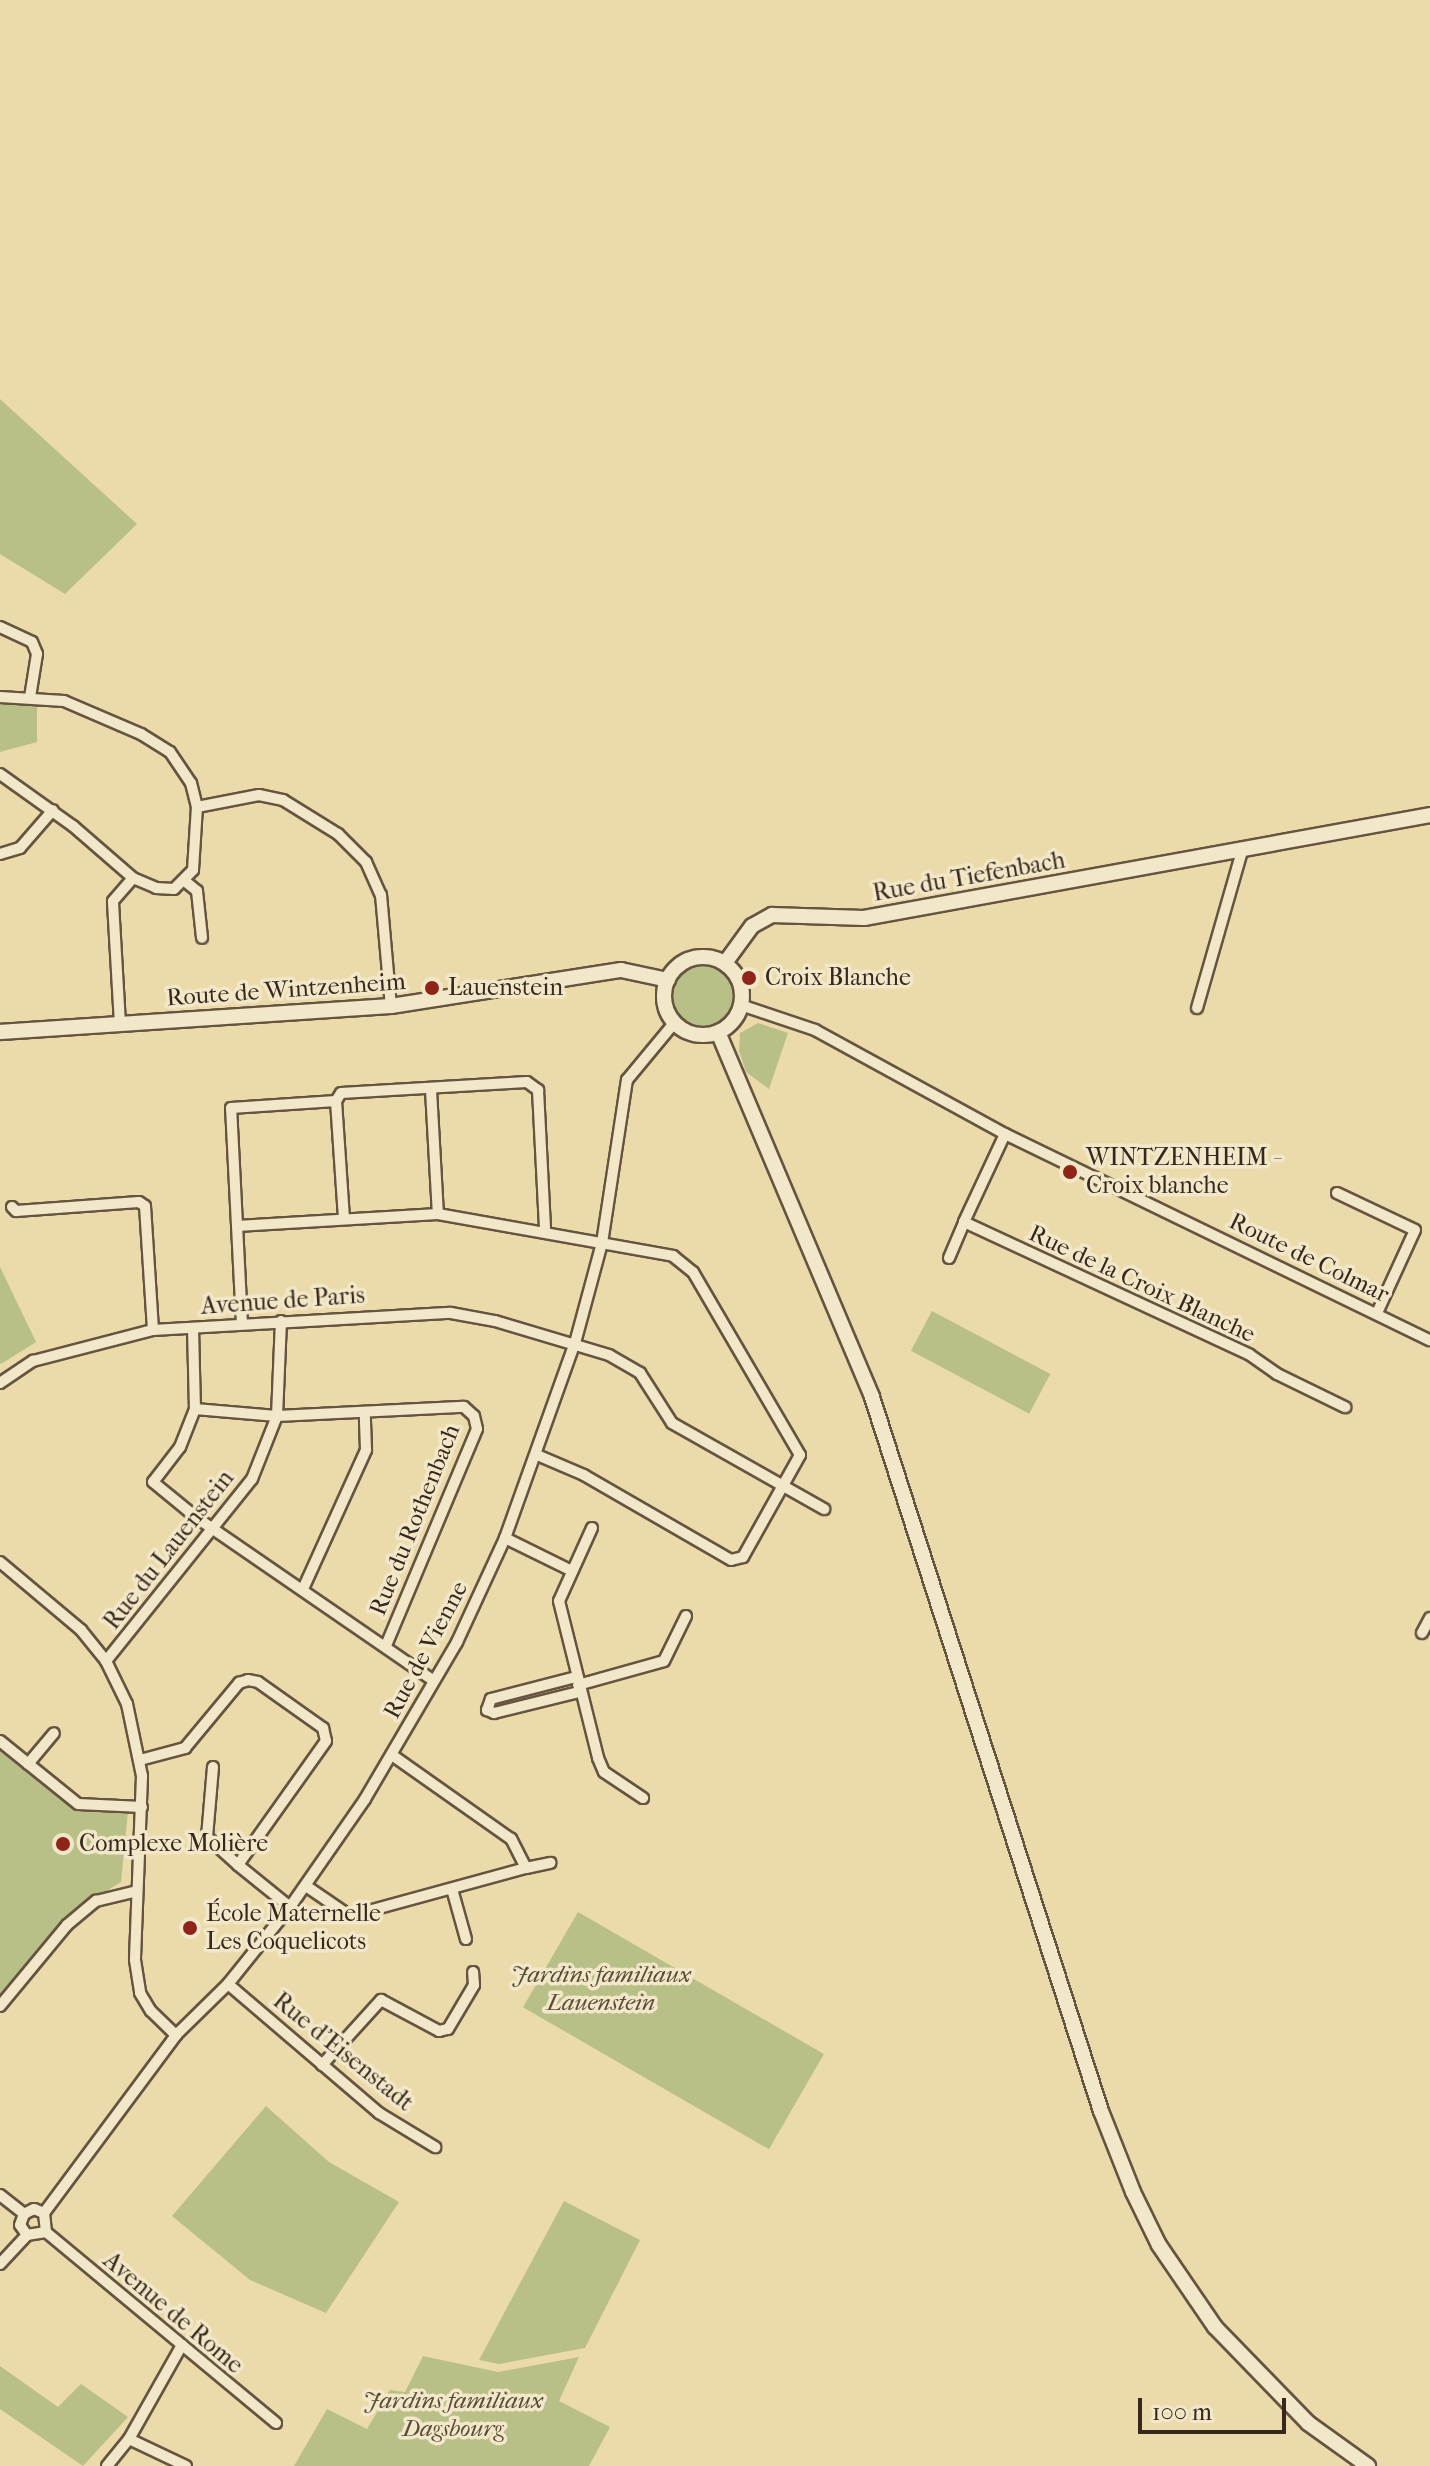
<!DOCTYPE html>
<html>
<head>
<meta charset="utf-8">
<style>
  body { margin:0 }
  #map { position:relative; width:1430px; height:2466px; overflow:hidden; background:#ebdaaa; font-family:"IM FELL French Canon",serif }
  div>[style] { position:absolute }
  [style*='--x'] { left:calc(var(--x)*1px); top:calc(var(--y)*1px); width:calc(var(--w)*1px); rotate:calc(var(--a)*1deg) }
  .green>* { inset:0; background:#b8c088; transform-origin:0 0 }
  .round { border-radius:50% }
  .roads { filter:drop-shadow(2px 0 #655440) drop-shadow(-2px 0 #655440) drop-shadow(0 2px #655440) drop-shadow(0 -2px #655440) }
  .street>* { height:10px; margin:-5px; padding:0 5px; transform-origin:5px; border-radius:5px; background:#f2e7c8 }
  .secondary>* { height:14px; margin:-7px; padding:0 7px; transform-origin:7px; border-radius:7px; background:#f2e7c8 }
  .secondary>.ring { margin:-7px; padding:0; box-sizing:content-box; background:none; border:14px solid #f2e7c8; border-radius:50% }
  .dots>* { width:22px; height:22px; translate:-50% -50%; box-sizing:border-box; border:4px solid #f2e7c8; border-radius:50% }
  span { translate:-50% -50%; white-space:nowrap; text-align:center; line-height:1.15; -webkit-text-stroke:7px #f2e7c8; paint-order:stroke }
  .street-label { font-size:24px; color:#38271d }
  .poi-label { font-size:24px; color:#38271d }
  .left { translate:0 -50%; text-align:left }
  .park-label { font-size:24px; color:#584d38; font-style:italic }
  .scale { position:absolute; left:1138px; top:2398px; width:148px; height:36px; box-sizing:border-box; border:4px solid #38271d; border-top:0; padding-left:10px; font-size:24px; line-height:28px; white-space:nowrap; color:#38271d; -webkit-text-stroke:6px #f2e7c8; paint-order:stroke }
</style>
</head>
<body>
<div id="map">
  <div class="green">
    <i style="clip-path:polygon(0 399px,137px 524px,65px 594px,0 554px)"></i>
    <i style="clip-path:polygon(0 704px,37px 705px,37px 742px,0 752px)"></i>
    <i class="round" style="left:672px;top:965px;width:62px;height:62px"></i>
    <i style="clip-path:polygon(758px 1023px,788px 1033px,769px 1089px,746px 1072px,739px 1051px,740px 1033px)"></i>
    <i style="clip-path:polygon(0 1267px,36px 1342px,1px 1364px,0 1363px)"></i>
    <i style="left:932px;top:1311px;width:134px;height:45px;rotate:28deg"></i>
    <i style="clip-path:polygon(0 1747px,75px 1809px,128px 1811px,121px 1882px,65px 1917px,0 1995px)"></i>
    <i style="left:578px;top:1912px;width:284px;height:110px;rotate:30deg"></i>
    <i style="clip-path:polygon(266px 2106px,329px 2162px,399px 2202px,326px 2313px,250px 2280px,172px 2216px)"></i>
    <i style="clip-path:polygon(564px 2201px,640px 2240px,585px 2348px,499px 2364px,479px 2360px)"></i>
    <i style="clip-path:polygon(423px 2356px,498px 2372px,579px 2357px,559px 2401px,610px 2427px,589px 2466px,294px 2466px,327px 2409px,367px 2429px,390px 2390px,405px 2392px)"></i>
    <i style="clip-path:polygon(0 2366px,58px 2407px,81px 2384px,128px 2417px,83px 2466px,0 2409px)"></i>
  </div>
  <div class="roads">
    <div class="street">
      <i style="--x:0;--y:627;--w:35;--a:25"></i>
      <i style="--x:32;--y:642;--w:13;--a:67"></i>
      <i style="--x:37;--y:654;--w:44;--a:99.2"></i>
      <i style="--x:0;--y:697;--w:64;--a:3.6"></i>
      <i style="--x:64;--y:701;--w:84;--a:23.2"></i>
      <i style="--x:141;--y:734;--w:34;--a:32"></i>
      <i style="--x:170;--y:752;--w:37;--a:56"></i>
      <i style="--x:191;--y:783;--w:25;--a:76"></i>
      <i style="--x:197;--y:807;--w:63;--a:-11"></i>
      <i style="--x:259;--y:795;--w:25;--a:12"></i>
      <i style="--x:283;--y:800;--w:65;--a:31.7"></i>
      <i style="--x:338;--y:834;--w:40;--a:45"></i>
      <i style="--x:366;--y:862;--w:36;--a:66"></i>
      <i style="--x:381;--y:895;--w:111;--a:84.9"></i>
      <i style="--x:0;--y:774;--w:90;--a:35.5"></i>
      <i style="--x:73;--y:826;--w:79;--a:40.9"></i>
      <i style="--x:133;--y:878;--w:25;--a:23"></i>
      <i style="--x:156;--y:888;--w:18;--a:3"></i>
      <i style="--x:174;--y:889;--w:27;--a:-45"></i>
      <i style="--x:193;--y:870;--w:63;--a:-86.4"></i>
      <i style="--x:0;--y:854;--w:21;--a:-17"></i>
      <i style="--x:20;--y:848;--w:50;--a:-49"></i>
      <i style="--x:186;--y:882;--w:14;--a:39"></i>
      <i style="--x:197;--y:891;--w:47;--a:83.9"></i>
      <i style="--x:741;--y:1005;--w:78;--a:18.7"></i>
      <i style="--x:815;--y:1030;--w:217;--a:28.7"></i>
      <i style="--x:1005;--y:1134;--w:472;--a:25.9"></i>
      <i style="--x:1197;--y:1008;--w:163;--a:-74"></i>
      <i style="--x:120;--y:1024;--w:123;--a:-93.3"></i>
      <i style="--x:113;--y:901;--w:30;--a:-49"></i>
      <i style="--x:431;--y:1090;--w:124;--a:86.8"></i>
      <i style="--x:336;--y:1101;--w:118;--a:86.1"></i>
      <i style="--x:1005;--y:1134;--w:97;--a:115"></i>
      <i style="--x:964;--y:1222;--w:315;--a:24.9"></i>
      <i style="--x:1250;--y:1355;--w:33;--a:35"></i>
      <i style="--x:1277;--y:1374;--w:76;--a:25.9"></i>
      <i style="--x:1337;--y:1193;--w:86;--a:25.4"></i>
      <i style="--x:1415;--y:1230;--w:91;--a:114.6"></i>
      <i style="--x:12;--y:1207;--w:6;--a:45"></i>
      <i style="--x:16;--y:1211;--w:123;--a:-4.2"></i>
      <i style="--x:139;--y:1202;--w:7;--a:34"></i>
      <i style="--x:145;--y:1206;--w:124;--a:86.3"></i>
      <i style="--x:237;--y:1226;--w:201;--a:-3.4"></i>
      <i style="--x:438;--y:1214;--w:239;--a:10.1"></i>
      <i style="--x:673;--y:1256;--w:26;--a:39"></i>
      <i style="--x:693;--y:1272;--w:212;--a:59.7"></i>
      <i style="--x:800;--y:1455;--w:117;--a:119.2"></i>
      <i style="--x:743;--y:1557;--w:12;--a:166"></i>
      <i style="--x:731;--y:1560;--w:170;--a:-150"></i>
      <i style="--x:584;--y:1475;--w:51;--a:-156.9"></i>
      <i style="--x:949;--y:1258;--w:39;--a:-67"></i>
      <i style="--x:242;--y:1324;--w:216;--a:-92.9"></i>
      <i style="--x:231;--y:1108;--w:105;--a:-3.8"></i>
      <i style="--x:336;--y:1101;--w:9;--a:-58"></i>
      <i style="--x:341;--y:1093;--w:186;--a:-3.4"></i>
      <i style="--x:527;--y:1082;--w:14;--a:36"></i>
      <i style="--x:538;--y:1090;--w:139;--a:87.1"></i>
      <i style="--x:193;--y:1328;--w:81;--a:88.6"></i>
      <i style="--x:195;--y:1409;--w:41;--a:111.5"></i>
      <i style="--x:180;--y:1447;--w:44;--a:127.6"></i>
      <i style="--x:153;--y:1482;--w:57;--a:39.3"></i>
      <i style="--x:197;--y:1518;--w:286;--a:34.5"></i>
      <i style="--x:0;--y:1383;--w:40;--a:-34"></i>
      <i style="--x:33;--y:1361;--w:124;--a:-14.5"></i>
      <i style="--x:153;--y:1330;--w:298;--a:-3.3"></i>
      <i style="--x:451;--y:1313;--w:45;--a:10.3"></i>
      <i style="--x:495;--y:1321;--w:119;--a:16.6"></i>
      <i style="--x:609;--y:1355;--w:36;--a:30"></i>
      <i style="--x:640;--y:1373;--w:59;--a:57.4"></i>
      <i style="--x:672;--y:1423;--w:175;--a:29.5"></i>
      <i style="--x:195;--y:1409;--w:82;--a:4.9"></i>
      <i style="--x:277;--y:1416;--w:187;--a:-2.8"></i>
      <i style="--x:464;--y:1407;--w:13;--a:42"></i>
      <i style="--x:474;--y:1416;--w:13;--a:77"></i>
      <i style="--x:477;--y:1429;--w:235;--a:112.8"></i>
      <i style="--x:592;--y:1528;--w:80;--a:114.3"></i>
      <i style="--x:559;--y:1601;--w:162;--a:76"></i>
      <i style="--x:598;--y:1758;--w:15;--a:67"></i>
      <i style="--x:604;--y:1772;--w:47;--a:33.7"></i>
      <i style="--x:505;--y:1538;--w:75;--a:26.2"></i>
      <i style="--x:0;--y:1562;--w:106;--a:40"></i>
      <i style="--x:81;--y:1630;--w:40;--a:51"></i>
      <i style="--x:106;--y:1661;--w:48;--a:64"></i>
      <i style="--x:127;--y:1704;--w:74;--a:78.2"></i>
      <i style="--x:142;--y:1776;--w:184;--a:92.2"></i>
      <i style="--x:135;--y:1960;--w:33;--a:81"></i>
      <i style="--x:140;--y:1993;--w:21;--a:59"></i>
      <i style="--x:151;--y:2011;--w:35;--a:44"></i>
      <i style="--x:303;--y:1589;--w:153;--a:-65.6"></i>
      <i style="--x:366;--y:1450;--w:36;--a:-92"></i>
      <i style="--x:1422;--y:1633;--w:17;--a:-62"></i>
      <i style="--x:106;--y:1661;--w:233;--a:-51.3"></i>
      <i style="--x:252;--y:1479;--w:68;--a:-68.4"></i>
      <i style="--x:277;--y:1416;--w:95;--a:-87.6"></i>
      <i style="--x:576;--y:1677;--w:88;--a:165.5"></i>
      <i style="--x:491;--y:1699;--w:12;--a:110"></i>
      <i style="--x:487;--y:1710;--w:8;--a:23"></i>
      <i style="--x:494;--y:1713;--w:88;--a:-13.9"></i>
      <i style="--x:578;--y:1685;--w:89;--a:-15.6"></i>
      <i style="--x:664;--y:1661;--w:50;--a:-63.9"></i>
      <i style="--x:0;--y:1741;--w:100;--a:38.9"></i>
      <i style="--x:78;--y:1804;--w:64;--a:2.7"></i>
      <i style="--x:140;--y:1760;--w:47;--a:-14.9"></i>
      <i style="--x:185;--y:1748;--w:85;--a:-50.3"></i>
      <i style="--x:239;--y:1683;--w:9;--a:-18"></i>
      <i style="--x:248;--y:1680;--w:10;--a:11"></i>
      <i style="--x:258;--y:1682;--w:80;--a:35.3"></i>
      <i style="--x:323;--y:1728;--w:13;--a:77"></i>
      <i style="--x:326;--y:1741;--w:152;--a:125.4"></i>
      <i style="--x:238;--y:1865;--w:67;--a:38.9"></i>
      <i style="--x:28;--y:1764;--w:40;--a:-50"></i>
      <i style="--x:213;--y:1767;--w:70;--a:94.9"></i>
      <i style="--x:207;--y:1837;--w:42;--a:42.1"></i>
      <i style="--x:526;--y:1868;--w:25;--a:-12"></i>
      <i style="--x:306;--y:1886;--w:53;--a:34.3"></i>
      <i style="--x:350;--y:1916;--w:182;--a:-15.3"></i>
      <i style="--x:526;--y:1868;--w:33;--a:-117"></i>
      <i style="--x:511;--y:1839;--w:146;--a:-144.8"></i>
      <i style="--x:452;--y:1889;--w:52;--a:74.4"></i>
      <i style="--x:228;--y:1984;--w:199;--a:40.5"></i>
      <i style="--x:379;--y:2113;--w:66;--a:31.3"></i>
      <i style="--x:0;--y:2006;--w:105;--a:-50.4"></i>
      <i style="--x:67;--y:1925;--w:38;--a:-40"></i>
      <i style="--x:96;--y:1901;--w:42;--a:-13.7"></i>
      <i style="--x:322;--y:2065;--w:88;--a:-47.8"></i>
      <i style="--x:381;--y:2000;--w:66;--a:28.1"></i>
      <i style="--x:439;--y:2031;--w:9;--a:-13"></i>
      <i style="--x:448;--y:2029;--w:51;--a:-59.4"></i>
      <i style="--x:474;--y:1985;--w:13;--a:-94"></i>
      <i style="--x:0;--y:2195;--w:31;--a:38"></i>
      <i style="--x:44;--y:2213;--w:222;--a:-53.4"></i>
      <i style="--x:176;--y:2035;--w:73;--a:-44.4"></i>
      <i style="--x:228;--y:1984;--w:99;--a:-51.2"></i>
      <i style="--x:290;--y:1907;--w:131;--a:-55.2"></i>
      <i style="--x:365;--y:1799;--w:182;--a:-59.6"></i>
      <i style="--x:457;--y:1642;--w:115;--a:-65.2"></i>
      <i style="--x:505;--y:1538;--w:207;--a:-70.3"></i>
      <i style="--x:575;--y:1343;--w:104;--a:-74.9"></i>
      <i style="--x:602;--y:1243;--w:165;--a:-81.3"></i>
      <i style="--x:627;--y:1080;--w:75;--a:-50.4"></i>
      <i style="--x:46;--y:2232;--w:299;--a:39.7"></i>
      <i style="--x:27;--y:2235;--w:12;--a:-125"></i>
      <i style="--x:20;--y:2225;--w:12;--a:-70"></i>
      <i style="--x:24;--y:2214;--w:11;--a:-27"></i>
      <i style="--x:34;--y:2209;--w:11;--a:22"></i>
      <i style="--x:27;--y:2235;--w:19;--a:-9"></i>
      <i style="--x:46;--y:2232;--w:19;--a:-96"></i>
      <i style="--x:0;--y:2264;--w:40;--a:-47"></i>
      <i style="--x:129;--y:2439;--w:63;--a:25.3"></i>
      <i style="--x:107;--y:2466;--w:35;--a:-51"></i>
      <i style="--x:129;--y:2439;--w:108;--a:-60.6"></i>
    </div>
    <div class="secondary">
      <i class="ring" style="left:664px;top:957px;width:64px;height:64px"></i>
      <i style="--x:725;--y:963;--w:46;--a:-53.9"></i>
      <i style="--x:752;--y:926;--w:23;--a:-29"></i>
      <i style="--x:772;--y:915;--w:92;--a:1.9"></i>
      <i style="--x:864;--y:918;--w:575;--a:-10.31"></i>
      <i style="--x:0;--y:1032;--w:392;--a:-3.8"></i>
      <i style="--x:391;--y:1006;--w:233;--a:-8.9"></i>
      <i style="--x:621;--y:970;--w:48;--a:12"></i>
      <i style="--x:718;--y:1032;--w:396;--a:67.1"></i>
      <i style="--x:872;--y:1397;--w:750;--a:72.22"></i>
      <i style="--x:1101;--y:2111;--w:87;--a:68.4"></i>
      <i style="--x:1133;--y:2192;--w:59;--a:63.9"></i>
      <i style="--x:1159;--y:2245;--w:99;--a:55.7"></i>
      <i style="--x:1215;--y:2327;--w:134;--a:45.9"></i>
      <i style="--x:1308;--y:2423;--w:74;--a:35.6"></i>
    </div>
  </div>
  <div class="dots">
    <i style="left:749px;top:978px;background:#8f2418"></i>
    <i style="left:432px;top:988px;background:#8f2418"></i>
    <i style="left:1070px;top:1172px;background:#8f2418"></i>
    <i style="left:63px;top:1844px;background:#8f2418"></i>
    <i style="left:190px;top:1928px;background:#8f2418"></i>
  </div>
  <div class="street-label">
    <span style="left:969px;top:877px;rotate:-10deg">Rue du Tiefenbach</span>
    <span style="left:286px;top:990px;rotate:-4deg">Route de Wintzenheim</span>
    <span style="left:1309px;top:1258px;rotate:26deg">Route de Colmar</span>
    <span style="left:1142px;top:1284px;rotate:25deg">Rue de la Croix Blanche</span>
    <span style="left:283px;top:1301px;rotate:-4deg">Avenue de Paris</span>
    <span style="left:415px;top:1520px;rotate:-68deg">Rue du Rothenbach</span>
    <span style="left:169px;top:1550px;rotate:-52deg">Rue du Lauenstein</span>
    <span style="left:426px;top:1650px;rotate:-62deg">Rue de Vienne</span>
    <span style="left:343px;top:2052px;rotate:39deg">Rue d'Eisenstadt</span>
    <span style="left:173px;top:2313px;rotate:40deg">Avenue de Rome</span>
  </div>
  <div class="poi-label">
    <span class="left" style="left:765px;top:978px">Croix Blanche</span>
    <span class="left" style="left:448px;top:988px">Lauenstein</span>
    <span class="left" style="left:1086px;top:1172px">WINTZENHEIM -<br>Croix blanche</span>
    <span class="left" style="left:79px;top:1844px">Complexe Molière</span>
    <span class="left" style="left:206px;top:1928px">École Maternelle<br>Les Coquelicots</span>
  </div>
  <div class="park-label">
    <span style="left:601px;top:1989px">Jardins familiaux<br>Lauenstein</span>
    <span style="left:453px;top:2415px">Jardins familiaux<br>Dagsbourg</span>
  </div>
  <div class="scale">100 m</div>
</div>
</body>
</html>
